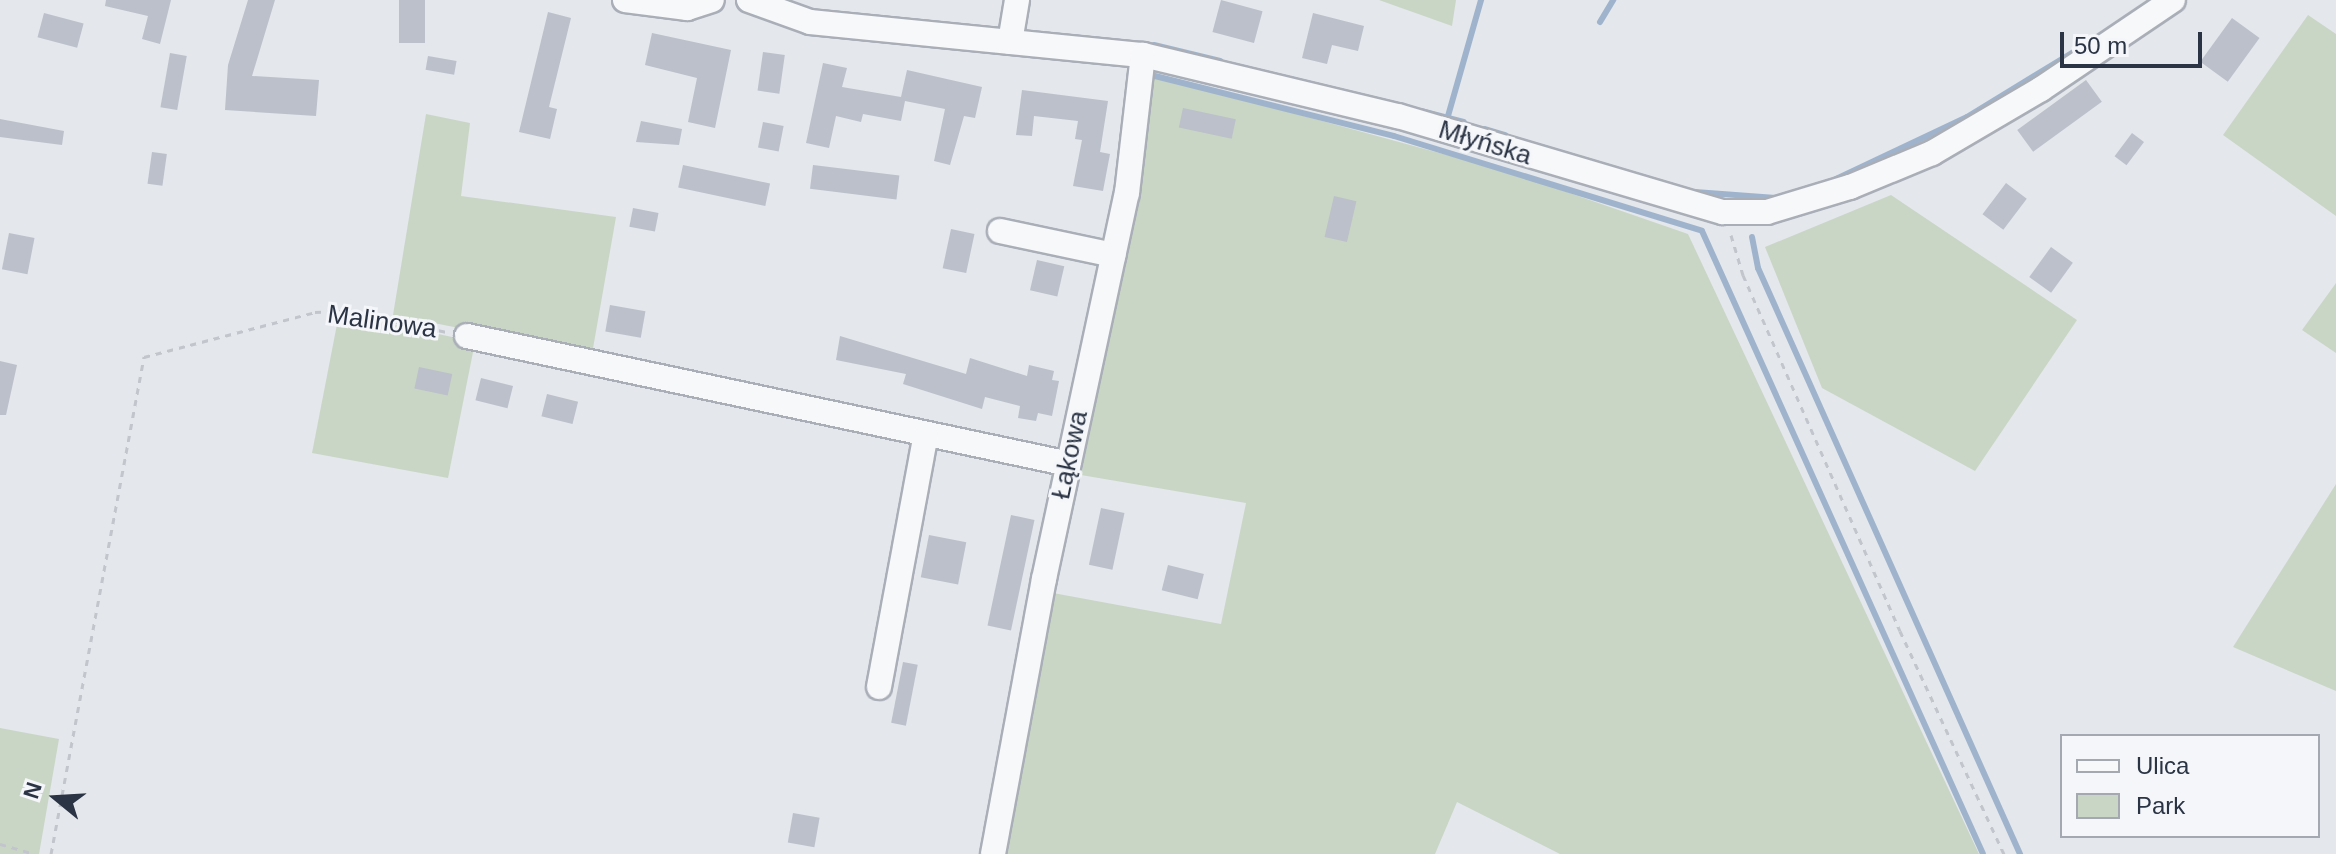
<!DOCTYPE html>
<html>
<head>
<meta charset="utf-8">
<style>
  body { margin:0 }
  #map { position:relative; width:2336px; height:854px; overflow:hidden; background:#e4e7ec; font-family:Arial,sans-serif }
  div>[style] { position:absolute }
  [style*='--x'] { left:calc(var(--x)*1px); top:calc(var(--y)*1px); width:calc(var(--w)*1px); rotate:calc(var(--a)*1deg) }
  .green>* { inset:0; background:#c9d6c5 }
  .stream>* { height:6px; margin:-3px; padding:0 3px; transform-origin:3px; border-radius:3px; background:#9fb4cc }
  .building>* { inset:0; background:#bbc0ca; transform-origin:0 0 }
  .path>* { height:3px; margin-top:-1.5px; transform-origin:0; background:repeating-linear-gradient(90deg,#c2c5cb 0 6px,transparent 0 12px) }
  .roads { filter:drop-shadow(2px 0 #a9aeb7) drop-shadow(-2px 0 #a9aeb7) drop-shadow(0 2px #a9aeb7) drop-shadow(0 -2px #a9aeb7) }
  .minor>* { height:24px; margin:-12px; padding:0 12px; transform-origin:12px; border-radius:12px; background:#f7f8fa }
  span { translate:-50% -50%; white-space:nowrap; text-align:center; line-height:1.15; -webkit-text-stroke:6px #f4f6f9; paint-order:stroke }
  .street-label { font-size:26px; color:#2b3445 }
  .legend { position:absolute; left:2060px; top:734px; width:260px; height:104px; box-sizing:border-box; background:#f4f6f9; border:2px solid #a4a8b1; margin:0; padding:10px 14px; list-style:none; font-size:24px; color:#2b3445 }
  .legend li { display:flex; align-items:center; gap:16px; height:40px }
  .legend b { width:40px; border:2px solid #a4a8b1 }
  .north { position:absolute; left:16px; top:758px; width:80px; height:80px; -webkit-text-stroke:6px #f4f6f9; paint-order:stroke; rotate:288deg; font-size:22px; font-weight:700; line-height:32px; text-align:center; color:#2b3445 }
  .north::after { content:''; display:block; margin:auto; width:28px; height:36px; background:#2b3445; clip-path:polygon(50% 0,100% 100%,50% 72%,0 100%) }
  .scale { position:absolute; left:2060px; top:32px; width:142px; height:36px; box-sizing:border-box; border:4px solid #2b3445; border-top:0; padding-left:10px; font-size:24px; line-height:28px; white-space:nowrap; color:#2b3445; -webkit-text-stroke:6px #f4f6f9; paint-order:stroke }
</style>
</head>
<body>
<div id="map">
  <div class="green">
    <i style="clip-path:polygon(1379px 0,1456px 0,1452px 26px)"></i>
    <i style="clip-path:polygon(2308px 15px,2336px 34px,2336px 216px,2223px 135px)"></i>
    <i style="clip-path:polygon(1154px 75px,1509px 172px,1688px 234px,1979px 854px,1560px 854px,1457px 802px,1435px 854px,1004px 854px,1053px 593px,1221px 624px,1246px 503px,1081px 475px,1139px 193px)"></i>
    <i style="clip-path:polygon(426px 114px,470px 123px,461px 196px,616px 217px,592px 354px,393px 315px)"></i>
    <i style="clip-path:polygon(1891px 195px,2077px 320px,1975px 471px,1822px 388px,1765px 247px)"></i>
    <i style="clip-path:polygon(2336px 283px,2336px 353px,2302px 330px)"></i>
    <i style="clip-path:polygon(365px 318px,475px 342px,448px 478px,312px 453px,338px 319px)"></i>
    <i style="clip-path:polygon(2336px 484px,2336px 691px,2233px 647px)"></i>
    <i style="clip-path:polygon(0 728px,59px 739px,39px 854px,0 854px)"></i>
  </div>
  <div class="stream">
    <i style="--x:1600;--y:22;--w:26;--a:-59"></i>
    <i style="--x:1154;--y:45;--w:68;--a:13.6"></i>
    <i style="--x:1155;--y:76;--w:246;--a:14.1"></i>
    <i style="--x:1394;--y:136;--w:322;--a:17.1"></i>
    <i style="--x:1702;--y:231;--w:683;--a:65.72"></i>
    <i style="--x:1421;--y:111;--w:44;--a:14.3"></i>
    <i style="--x:1448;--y:116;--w:121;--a:-74.1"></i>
    <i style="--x:1485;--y:129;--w:21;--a:17"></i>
    <i style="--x:1836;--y:179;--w:145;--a:-25.3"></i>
    <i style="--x:1967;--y:117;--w:144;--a:-31.4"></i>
    <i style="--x:1695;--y:192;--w:81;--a:4.2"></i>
    <i style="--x:1752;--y:237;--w:32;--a:79"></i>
    <i style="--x:1758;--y:268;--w:642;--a:65.91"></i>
  </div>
  <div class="building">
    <i style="clip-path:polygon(106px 0,171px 0,160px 44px,142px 39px,148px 16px,105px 6px)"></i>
    <i style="clip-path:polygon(248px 0,275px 0,252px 76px,319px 80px,316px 116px,225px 110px,228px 65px)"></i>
    <i style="left:399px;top:0;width:26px;height:43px"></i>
    <i style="left:1221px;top:0;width:43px;height:33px;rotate:15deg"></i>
    <i style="clip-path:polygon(548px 12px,571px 18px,549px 107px,557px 109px,550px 139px,519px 132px)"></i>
    <i style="left:44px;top:13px;width:41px;height:25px;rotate:15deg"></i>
    <i style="clip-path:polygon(1313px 13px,1364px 26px,1358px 51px,1332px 45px,1327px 64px,1302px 58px)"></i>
    <i style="left:2232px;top:18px;width:34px;height:54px;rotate:36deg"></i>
    <i style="clip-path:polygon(652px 33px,731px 50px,715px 128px,688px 122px,697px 78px,645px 65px)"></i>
    <i style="left:763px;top:52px;width:22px;height:39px;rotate:8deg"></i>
    <i style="left:170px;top:53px;width:17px;height:55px;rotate:10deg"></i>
    <i style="left:428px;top:56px;width:29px;height:14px;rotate:10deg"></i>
    <i style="clip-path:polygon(823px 63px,847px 68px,842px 87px,901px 97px,907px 70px,982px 87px,975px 118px,964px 116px,950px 165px,934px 161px,945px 109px,905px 101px,901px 121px,863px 114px,861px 122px,836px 116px,829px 148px,806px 143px)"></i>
    <i style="left:2086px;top:80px;width:27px;height:85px;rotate:54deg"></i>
    <i style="clip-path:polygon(1022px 90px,1108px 101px,1100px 152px,1110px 154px,1103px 191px,1073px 186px,1082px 140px,1075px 139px,1078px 121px,1034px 116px,1032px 136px,1016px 135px)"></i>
    <i style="left:1183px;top:108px;width:54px;height:20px;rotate:12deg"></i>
    <i style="clip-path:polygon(0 119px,64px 131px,62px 145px,0 137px)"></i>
    <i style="clip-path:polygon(641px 121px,682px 129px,679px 145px,636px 142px)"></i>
    <i style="left:763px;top:122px;width:21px;height:26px;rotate:11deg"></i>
    <i style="left:2132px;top:133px;width:15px;height:29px;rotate:37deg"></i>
    <i style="left:152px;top:152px;width:15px;height:32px;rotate:8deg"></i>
    <i style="left:683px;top:165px;width:89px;height:23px;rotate:12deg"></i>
    <i style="left:813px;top:165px;width:87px;height:24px;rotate:7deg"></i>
    <i style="left:2006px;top:183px;width:26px;height:39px;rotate:37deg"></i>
    <i style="left:1334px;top:196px;width:23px;height:42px;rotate:13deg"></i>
    <i style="left:633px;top:208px;width:26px;height:19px;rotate:11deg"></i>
    <i style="left:951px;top:229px;width:24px;height:40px;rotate:12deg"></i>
    <i style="left:9px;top:233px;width:26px;height:37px;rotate:11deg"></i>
    <i style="left:2051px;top:247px;width:27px;height:37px;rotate:36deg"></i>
    <i style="left:1037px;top:260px;width:28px;height:31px;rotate:13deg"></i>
    <i style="left:610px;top:305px;width:36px;height:27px;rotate:10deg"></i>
    <i style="clip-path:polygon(840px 336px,966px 374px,970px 358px,1027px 376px,1029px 365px,1054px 371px,1052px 380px,1059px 381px,1052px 416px,1038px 413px,1036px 421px,1018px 418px,1020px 406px,985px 397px,982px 409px,903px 384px,906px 374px,836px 360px)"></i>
    <i style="clip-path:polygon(0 361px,17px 365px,6px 415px,0 415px)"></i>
    <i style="left:419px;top:367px;width:34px;height:22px;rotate:12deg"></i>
    <i style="left:481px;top:378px;width:33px;height:23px;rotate:14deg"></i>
    <i style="left:547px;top:394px;width:32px;height:23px;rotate:14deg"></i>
    <i style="left:1101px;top:508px;width:24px;height:58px;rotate:12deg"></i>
    <i style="left:1011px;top:515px;width:24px;height:113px;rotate:12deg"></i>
    <i style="left:929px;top:535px;width:38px;height:43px;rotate:11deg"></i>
    <i style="left:1168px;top:565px;width:37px;height:26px;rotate:14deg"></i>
    <i style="left:903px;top:662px;width:15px;height:62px;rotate:11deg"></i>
    <i style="left:793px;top:813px;width:27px;height:30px;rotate:10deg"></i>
  </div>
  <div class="path">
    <i style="--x:1731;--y:235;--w:42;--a:73.3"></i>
    <i style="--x:1743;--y:275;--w:389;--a:66.2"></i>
    <i style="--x:1900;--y:631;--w:246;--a:65"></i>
    <i style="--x:0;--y:844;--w:36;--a:16"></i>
    <i style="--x:51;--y:854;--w:506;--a:-79.4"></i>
    <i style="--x:144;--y:357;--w:177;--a:-14.7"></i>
    <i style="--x:315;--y:312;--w:30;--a:-2"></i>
    <i style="--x:345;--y:311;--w:104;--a:11.6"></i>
  </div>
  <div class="roads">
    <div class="minor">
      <i style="--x:625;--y:0;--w:63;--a:7.4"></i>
      <i style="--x:687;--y:8;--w:26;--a:-18"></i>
      <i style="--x:749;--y:0;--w:65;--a:19.8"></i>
      <i style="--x:810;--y:22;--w:335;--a:5.7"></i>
      <i style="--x:1143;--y:55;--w:262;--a:13.5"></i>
      <i style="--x:1398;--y:116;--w:339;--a:16.5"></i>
      <i style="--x:1723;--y:212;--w:44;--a:0"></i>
      <i style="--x:1767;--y:212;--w:87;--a:-16.8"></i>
      <i style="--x:1850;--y:187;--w:89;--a:-22.5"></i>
      <i style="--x:1932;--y:153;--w:126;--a:-30.4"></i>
      <i style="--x:2041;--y:89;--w:159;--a:-34"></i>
      <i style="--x:1010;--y:42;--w:43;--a:-80.5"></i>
      <i style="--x:1000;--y:231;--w:116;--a:12"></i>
      <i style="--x:467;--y:336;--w:615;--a:12"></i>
      <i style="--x:879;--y:687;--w:257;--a:-79.5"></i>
      <i style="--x:993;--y:854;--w:280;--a:-79.5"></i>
      <i style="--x:1044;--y:579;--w:395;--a:-77.9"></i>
      <i style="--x:1127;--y:193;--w:139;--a:-83.4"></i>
    </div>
  </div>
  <div class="street-label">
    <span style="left:1485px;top:143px;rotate:17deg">Młyńska</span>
    <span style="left:382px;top:322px;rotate:8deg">Malinowa</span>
    <span style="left:1070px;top:455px;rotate:-78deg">Łąkowa</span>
  </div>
  <ul class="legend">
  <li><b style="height:10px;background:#f7f8fa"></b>Ulica</li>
  <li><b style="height:22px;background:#c9d6c5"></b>Park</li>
  </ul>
  <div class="north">N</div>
  <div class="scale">50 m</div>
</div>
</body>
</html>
